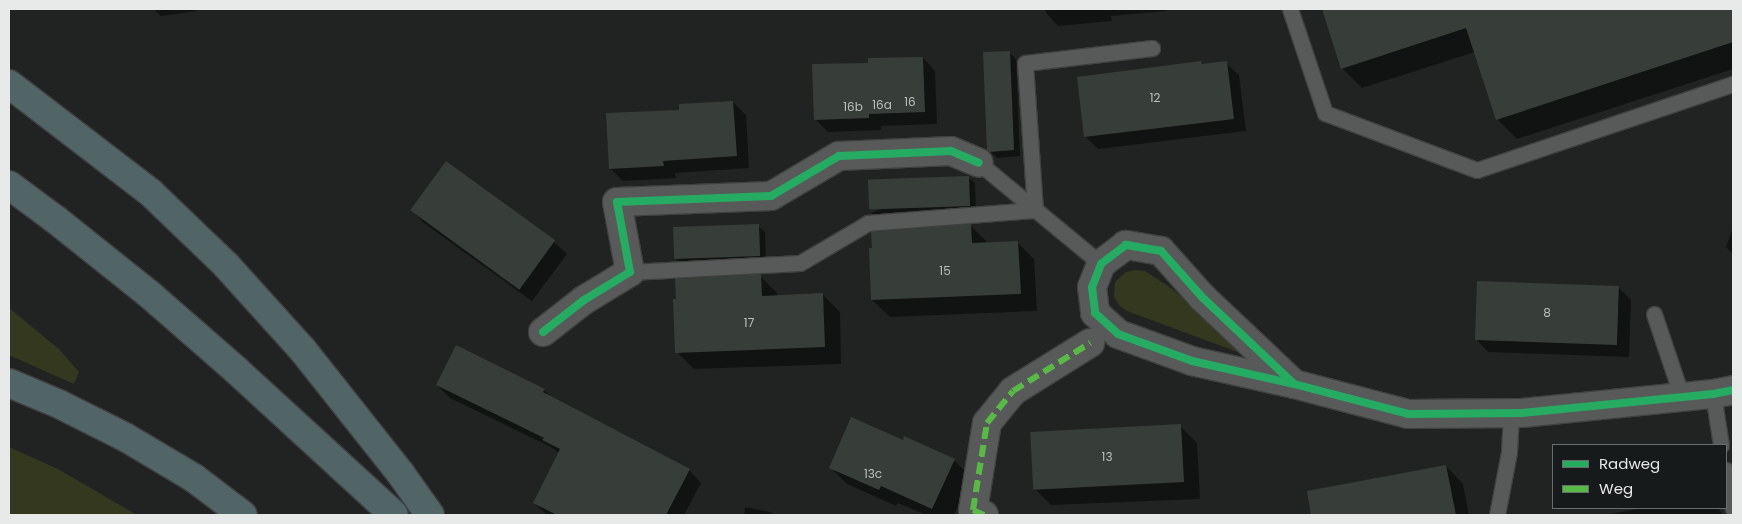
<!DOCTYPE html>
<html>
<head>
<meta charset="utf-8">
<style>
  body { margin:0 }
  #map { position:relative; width:1742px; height:524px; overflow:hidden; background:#212322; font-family:Poppins,sans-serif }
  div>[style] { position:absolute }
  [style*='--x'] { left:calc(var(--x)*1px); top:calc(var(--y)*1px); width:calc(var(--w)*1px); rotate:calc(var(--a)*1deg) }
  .green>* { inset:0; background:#33381f }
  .shadow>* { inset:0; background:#0007 }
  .building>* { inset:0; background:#373e39; transform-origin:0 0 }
  .roads { filter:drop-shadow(1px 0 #3f4040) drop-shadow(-1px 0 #3f4040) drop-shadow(0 1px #3f4040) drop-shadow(0 -1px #3f4040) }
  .lane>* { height:15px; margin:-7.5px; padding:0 7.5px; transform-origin:7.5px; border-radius:7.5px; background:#585959 }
  .street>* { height:28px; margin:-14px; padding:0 14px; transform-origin:14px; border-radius:14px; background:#585959 }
  .highway>* { height:28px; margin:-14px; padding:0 14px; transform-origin:14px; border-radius:14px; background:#516466 }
  .quiet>* { height:6px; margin-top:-3px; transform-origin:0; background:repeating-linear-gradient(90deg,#58b947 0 12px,transparent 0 18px) }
  .cycleway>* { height:8px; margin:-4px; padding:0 4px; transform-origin:4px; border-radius:4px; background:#26ab63 }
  span { translate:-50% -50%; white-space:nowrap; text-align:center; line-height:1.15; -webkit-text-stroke:5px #171a1a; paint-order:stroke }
  .number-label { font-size:12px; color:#bbbfbd }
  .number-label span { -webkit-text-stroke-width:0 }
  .frame { position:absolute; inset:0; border:10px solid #e7eae9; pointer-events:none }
  .legend { position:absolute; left:1552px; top:444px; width:175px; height:65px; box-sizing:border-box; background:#171a1a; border:1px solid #6a6d6d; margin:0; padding:6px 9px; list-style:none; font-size:15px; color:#e7eae9 }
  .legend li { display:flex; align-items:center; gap:10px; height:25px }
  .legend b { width:25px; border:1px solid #6a6d6d }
</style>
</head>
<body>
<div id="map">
  <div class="green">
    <i style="clip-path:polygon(1135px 270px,1145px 271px,1172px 289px,1241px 347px,1243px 354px,1127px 311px,1119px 305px,1114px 297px,1115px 282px,1126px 272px)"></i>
    <i style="clip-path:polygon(9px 308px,59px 349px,79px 372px,74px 384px,9px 355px)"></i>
    <i style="clip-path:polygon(9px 447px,58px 469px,137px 515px,9px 515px)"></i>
  </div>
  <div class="shadow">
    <i style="clip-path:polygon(153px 9px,196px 9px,197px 11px,161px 16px)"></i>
    <i style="clip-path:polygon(1045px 9px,1166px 9px,1167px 11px,1111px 16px,1112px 21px,1058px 26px,1046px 13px)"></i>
    <i style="clip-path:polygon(1323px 9px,1733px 9px,1733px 69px,1517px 139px,1497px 119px,1475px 52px,1362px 88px,1342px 68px)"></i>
    <i style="clip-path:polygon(1009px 52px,1016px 59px,1020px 156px,997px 158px,988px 149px)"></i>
    <i style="clip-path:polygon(923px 58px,935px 71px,937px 124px,881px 126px,881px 130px,828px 132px,815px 119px,869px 64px)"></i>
    <i style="clip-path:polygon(1201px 62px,1204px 65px,1226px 63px,1239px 75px,1246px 131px,1098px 149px,1085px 136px)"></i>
    <i style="clip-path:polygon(733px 102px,746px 115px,749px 168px,675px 173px,676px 178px,623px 181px,610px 168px,681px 111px)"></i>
    <i style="clip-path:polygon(968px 177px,975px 183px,976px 212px,878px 219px,871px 213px)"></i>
    <i style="clip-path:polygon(412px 210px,554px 242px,567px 254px,532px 301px,424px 223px)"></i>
    <i style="clip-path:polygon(758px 226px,765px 232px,766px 262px,682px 266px,676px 260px)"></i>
    <i style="clip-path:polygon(971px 226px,988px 243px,1017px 242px,1034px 259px,1037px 311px,890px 317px,872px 300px)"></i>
    <i style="clip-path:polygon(1733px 227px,1733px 254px,1726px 247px)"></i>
    <i style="clip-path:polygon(760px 276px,777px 293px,778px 296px,822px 294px,840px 312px,841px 364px,694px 369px,677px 352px,677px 300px)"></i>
    <i style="clip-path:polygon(1618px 287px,1631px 300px,1629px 357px,1488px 352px,1476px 339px)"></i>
    <i style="clip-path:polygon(437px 385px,544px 390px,552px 398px,689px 470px,701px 483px,684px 515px,547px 515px,534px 503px,559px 453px,551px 447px,450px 398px)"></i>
    <i style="clip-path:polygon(1180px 426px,1197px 443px,1200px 499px,1051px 505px,1034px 488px)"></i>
    <i style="clip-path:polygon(903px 441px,954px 460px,971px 477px,954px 515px,926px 515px,898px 503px,896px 506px,847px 484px,830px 467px)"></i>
    <i style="clip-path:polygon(1446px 466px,1463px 484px,1469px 515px,1312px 515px,1308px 492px)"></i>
    <i style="clip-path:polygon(745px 507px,770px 512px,774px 515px,744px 515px)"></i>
    <i style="clip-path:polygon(1643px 508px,1718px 508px,1723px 515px,1605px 515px)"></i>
  </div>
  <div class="building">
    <i style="clip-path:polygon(1322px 9px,1733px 9px,1733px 42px,1496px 120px,1466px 28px,1341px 69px)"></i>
    <i style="clip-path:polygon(1010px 51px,1014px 150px,989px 152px,987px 150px,983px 52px)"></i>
    <i style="clip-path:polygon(923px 57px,925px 112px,869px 114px,869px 118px,814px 120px,812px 64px,868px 63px,868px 58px)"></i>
    <i style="clip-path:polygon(1201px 61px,1202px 64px,1227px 61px,1234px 119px,1084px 137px,1077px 77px)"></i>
    <i style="clip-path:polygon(733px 101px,737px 156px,663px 161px,664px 166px,609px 169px,606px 113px,679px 110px,679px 104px)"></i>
    <i style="left:446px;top:161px;width:135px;height:61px;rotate:36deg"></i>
    <i style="left:969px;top:176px;width:30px;height:101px;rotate:88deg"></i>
    <i style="left:759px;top:224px;width:32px;height:86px;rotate:88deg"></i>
    <i style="clip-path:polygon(971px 224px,972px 243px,1018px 241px,1021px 294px,871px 300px,869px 248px,872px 248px,871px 232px)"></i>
    <i style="clip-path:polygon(761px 274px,762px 296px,823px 293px,825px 347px,675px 353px,673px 299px,676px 299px,675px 279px)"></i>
    <i style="left:1477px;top:281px;width:142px;height:59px;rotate:2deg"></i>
    <i style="clip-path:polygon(456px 345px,545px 389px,543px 392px,690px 469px,666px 515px,557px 515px,533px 503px,560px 449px,542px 440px,544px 438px,436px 385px)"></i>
    <i style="clip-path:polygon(851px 417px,903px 440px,904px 436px,955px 459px,932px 509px,881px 486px,879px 490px,829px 468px)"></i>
    <i style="left:1181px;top:424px;width:58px;height:151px;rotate:87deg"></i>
    <i style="clip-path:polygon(1446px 465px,1456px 515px,1311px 515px,1307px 491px)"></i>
  </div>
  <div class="roads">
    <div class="lane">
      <i style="--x:1290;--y:9;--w:110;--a:71.4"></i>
      <i style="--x:1325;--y:113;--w:162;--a:20.6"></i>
      <i style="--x:1477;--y:170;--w:270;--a:-18.6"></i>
      <i style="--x:979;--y:163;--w:158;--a:39.6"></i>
      <i style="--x:1035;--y:210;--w:147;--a:-93.9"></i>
      <i style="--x:1025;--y:63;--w:128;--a:-6.7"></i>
      <i style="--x:630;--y:272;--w:170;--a:-3"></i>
      <i style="--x:800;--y:263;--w:79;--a:-30.5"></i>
      <i style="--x:868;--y:223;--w:168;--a:-4.5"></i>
      <i style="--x:1654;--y:314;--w:88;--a:71.4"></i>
      <i style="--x:1713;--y:394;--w:52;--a:81.1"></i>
      <i style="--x:1726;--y:470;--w:39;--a:80"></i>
      <i style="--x:1497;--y:515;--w:64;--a:-79.2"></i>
      <i style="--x:1509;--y:452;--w:39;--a:-87"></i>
    </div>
    <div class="street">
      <i style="--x:543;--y:332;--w:52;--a:-38"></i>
      <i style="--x:584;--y:300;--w:54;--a:-31.3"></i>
      <i style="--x:630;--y:272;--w:71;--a:-100.5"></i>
      <i style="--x:617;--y:202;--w:154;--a:-2.2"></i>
      <i style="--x:771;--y:196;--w:79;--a:-30.5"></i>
      <i style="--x:839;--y:156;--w:112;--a:-2.6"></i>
      <i style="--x:951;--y:151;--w:30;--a:23"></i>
      <i style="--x:1294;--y:384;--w:127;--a:-136.6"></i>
      <i style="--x:1202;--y:297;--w:62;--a:-131.7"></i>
      <i style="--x:1161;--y:251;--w:36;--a:-170"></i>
      <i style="--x:1126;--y:245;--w:31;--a:143"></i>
      <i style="--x:1101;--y:264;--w:25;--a:111"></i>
      <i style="--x:1092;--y:287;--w:26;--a:83"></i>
      <i style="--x:1095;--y:313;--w:31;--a:42"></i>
      <i style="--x:1118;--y:334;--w:79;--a:20"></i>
      <i style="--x:1192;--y:361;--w:105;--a:12.7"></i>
      <i style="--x:1294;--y:384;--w:118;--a:14.7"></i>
      <i style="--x:1408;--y:414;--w:114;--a:-0.5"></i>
      <i style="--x:1522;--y:413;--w:192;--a:-5.7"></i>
      <i style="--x:1713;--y:394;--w:20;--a:-11"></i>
      <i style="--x:984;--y:515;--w:12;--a:-156"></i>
      <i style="--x:973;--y:510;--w:88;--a:-80.9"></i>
      <i style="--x:987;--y:423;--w:41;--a:-50.9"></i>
      <i style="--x:1013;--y:391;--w:91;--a:-31.9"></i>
    </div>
    <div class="highway">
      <i style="--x:9;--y:84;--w:179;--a:37.5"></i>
      <i style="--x:151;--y:193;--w:104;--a:43.8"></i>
      <i style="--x:226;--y:265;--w:113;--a:47.9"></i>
      <i style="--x:302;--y:349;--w:159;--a:51.6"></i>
      <i style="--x:401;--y:474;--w:50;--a:54.7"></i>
      <i style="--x:9;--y:185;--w:57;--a:36.5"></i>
      <i style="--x:55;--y:219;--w:120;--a:38.6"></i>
      <i style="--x:149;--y:294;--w:116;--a:41.1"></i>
      <i style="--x:236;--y:370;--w:214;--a:42.5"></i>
      <i style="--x:9;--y:383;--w:54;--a:22.8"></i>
      <i style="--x:59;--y:404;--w:74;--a:26.6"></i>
      <i style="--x:125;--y:437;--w:80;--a:30.7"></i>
      <i style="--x:194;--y:478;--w:61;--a:37.1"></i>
    </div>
  </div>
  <div class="quiet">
    <i style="--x:984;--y:515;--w:12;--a:-156"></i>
    <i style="--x:973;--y:510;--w:88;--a:-80.9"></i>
    <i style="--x:987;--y:423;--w:41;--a:-50.9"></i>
    <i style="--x:1013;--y:391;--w:91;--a:-31.9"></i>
  </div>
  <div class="cycleway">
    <i style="--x:543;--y:332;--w:52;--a:-38"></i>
    <i style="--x:584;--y:300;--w:54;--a:-31.3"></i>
    <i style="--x:630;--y:272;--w:71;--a:-100.5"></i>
    <i style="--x:617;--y:202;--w:154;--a:-2.2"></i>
    <i style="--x:771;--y:196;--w:79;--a:-30.5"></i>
    <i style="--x:839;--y:156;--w:112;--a:-2.6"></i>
    <i style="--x:951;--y:151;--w:30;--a:23"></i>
    <i style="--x:1294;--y:384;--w:127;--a:-136.6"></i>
    <i style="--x:1202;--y:297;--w:62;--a:-131.7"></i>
    <i style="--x:1161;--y:251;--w:36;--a:-170"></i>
    <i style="--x:1126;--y:245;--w:31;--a:143"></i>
    <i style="--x:1101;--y:264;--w:25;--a:111"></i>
    <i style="--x:1092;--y:287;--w:26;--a:83"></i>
    <i style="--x:1095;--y:313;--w:31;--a:42"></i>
    <i style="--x:1118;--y:334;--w:79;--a:20"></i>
    <i style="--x:1192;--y:361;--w:105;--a:12.7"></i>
    <i style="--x:1294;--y:384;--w:118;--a:14.7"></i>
    <i style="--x:1408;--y:414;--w:114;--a:-0.5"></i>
    <i style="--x:1522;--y:413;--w:192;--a:-5.7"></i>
    <i style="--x:1713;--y:394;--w:20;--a:-11"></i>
  </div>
  <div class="number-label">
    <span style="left:1155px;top:98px">12</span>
    <span style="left:910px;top:102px">16</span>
    <span style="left:882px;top:105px">16a</span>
    <span style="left:853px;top:107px">16b</span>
    <span style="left:945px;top:271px">15</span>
    <span style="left:1547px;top:313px">8</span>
    <span style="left:749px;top:323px">17</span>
    <span style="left:1107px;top:457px">13</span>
    <span style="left:873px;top:474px">13c</span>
  </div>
  <div class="frame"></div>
  <ul class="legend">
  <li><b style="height:6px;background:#26ab63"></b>Radweg</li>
  <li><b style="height:6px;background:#58b947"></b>Weg</li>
  </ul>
</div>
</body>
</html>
